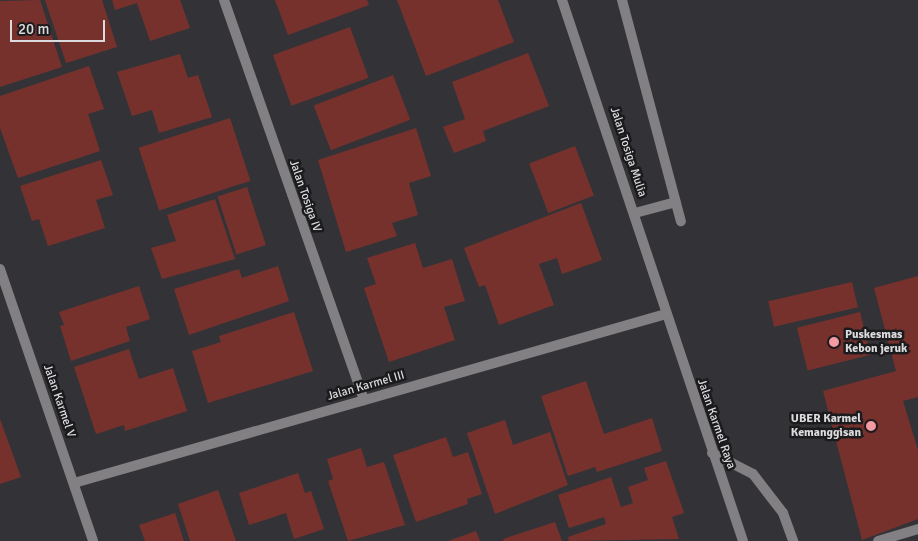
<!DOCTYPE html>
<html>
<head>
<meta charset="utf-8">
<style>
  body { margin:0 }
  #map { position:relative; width:918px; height:541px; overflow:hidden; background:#333337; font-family:Signika,sans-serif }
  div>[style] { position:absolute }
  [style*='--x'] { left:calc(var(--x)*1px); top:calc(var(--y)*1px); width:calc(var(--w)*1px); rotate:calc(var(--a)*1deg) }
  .building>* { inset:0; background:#77312d; transform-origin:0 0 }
  .lane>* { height:10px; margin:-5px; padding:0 5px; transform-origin:5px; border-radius:5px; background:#828082 }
  .street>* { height:10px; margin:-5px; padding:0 5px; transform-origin:5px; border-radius:5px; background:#828082 }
  .dots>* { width:14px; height:14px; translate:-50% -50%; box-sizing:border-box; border:2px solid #1b1b1d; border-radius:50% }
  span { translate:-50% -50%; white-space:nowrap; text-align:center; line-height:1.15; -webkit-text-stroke:5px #1b1b1d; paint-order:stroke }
  .street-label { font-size:12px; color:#dbdbdd }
  .poi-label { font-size:12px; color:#dbdbdd; font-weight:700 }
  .left { translate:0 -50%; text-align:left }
  .right { translate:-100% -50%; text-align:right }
  .scale { position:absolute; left:10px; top:20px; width:95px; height:22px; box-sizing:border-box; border:2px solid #dbdbdd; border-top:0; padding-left:6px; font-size:15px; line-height:18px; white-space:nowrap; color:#dbdbdd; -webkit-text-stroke:4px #1b1b1d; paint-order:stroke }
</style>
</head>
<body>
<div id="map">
  <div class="building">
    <i style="clip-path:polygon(40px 0,62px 67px,0 87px,0 1px)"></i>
    <i style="clip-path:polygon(45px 0,102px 0,117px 47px,66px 63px)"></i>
    <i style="clip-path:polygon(112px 0,180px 0,190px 28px,150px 41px,137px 3px,115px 10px)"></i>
    <i style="clip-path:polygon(275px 0,367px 0,369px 5px,288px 35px)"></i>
    <i style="clip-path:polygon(397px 0,498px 0,514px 42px,426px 76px)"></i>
    <i style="left:350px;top:27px;width:54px;height:82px;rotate:70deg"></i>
    <i style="clip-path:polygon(528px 53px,549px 106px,483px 131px,486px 141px,454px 153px,443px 127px,465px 119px,452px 82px)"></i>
    <i style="clip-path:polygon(180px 54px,188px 78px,198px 75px,212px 117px,159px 133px,152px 110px,132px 116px,117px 72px)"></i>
    <i style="clip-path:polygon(89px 66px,104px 109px,88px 114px,100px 151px,18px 178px,0 128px,0 96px)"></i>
    <i style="left:393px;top:75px;width:48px;height:85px;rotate:69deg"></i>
    <i style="left:230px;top:118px;width:66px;height:96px;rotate:72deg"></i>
    <i style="clip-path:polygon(416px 128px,431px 176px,409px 183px,418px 215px,392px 223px,397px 236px,346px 252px,318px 160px)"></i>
    <i style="left:575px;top:146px;width:53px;height:49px;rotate:69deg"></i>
    <i style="clip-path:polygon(101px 160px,113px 195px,96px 200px,105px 228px,48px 246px,39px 219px,32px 221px,20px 186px)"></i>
    <i style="left:247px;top:187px;width:61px;height:31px;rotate:72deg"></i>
    <i style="clip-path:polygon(215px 199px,235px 259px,162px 279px,151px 248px,176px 241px,167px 215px)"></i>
    <i style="clip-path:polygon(581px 203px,602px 260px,562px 274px,557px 258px,539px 264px,554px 305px,499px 325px,485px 285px,479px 287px,464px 248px)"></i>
    <i style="clip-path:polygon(415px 243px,423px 268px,452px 259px,465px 301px,444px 307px,455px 340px,389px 362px,364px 288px,376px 284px,367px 258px)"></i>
    <i style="clip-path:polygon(278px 266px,289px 301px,189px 335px,174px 289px,239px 269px,242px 278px)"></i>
    <i style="clip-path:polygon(918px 276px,918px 397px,903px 401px,918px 450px,918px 519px,862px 540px,823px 391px,896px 371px,874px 288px)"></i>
    <i style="left:852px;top:282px;width:26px;height:86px;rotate:77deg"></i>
    <i style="clip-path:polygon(139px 286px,150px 319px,126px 327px,130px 341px,71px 361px,60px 326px,64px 325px,59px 312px)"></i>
    <i style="clip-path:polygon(294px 312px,313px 371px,208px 403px,192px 351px,221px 342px,219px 336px)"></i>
    <i style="left:860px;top:312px;width:44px;height:65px;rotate:76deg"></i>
    <i style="clip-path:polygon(129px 349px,139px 379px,173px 368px,187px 411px,125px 431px,124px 425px,96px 434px,74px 367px)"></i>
    <i style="clip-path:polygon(586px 381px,604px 434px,652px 418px,662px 451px,597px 472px,595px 467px,568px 476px,541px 396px)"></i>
    <i style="clip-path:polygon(0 419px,21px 477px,0 484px)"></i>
    <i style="clip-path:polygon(505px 420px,513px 445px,550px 432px,568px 485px,495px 514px,467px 433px)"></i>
    <i style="clip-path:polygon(446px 437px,453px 457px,468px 452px,482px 494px,467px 499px,468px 504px,416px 522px,393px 455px)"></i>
    <i style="clip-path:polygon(361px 448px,367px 467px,384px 462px,405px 525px,348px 541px,328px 481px,333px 479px,327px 459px)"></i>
    <i style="clip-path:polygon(666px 461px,684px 513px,672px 517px,679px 539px,569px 541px,568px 537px,606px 524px,604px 517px,569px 528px,558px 495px,611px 477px,621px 507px,633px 503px,628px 487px,648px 480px,644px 468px)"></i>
    <i style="clip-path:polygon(298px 473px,305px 493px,311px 491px,324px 529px,294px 539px,286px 513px,249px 525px,239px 493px)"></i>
    <i style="clip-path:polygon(218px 490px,236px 541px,190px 541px,178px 504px)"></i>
    <i style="clip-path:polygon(175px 513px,184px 541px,145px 541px,139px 525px)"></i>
    <i style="clip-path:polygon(555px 522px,562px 541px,504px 541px,503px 539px)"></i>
    <i style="clip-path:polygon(476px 531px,480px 541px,448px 541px)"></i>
  </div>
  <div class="lane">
    <i style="--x:622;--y:0;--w:229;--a:75.1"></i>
    <i style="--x:635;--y:213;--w:42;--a:-15"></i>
    <i style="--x:712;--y:453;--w:46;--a:27.1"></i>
    <i style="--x:753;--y:474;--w:49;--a:52.4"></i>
    <i style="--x:783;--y:513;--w:30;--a:70"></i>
  </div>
  <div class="street">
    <i style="--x:224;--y:0;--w:424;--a:70.7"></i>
    <i style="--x:562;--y:0;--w:570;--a:71.5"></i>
    <i style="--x:0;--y:269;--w:287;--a:71.1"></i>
    <i style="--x:74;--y:483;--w:616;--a:-15.93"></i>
    <i style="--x:878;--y:541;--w:42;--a:-16.7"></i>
  </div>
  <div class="dots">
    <i style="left:834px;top:342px;background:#f49aa2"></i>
    <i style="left:871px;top:426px;background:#f49aa2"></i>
  </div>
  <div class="street-label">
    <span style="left:628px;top:152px;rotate:72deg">Jalan Tosiga Mulia</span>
    <span style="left:305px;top:196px;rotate:71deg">Jalan Tosiga IV</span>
    <span style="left:366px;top:386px;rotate:-16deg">Jalan Karmel III</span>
    <span style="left:59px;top:401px;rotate:71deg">Jalan Karmel V</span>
    <span style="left:716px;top:424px;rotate:71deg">Jalan Karmel Raya</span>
  </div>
  <div class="poi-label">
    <span class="left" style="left:845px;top:342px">Puskesmas<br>Kebon jeruk</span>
    <span class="right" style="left:861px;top:426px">UBER Karmel<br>Kemanggisan</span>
  </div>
  <div class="scale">20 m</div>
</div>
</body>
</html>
